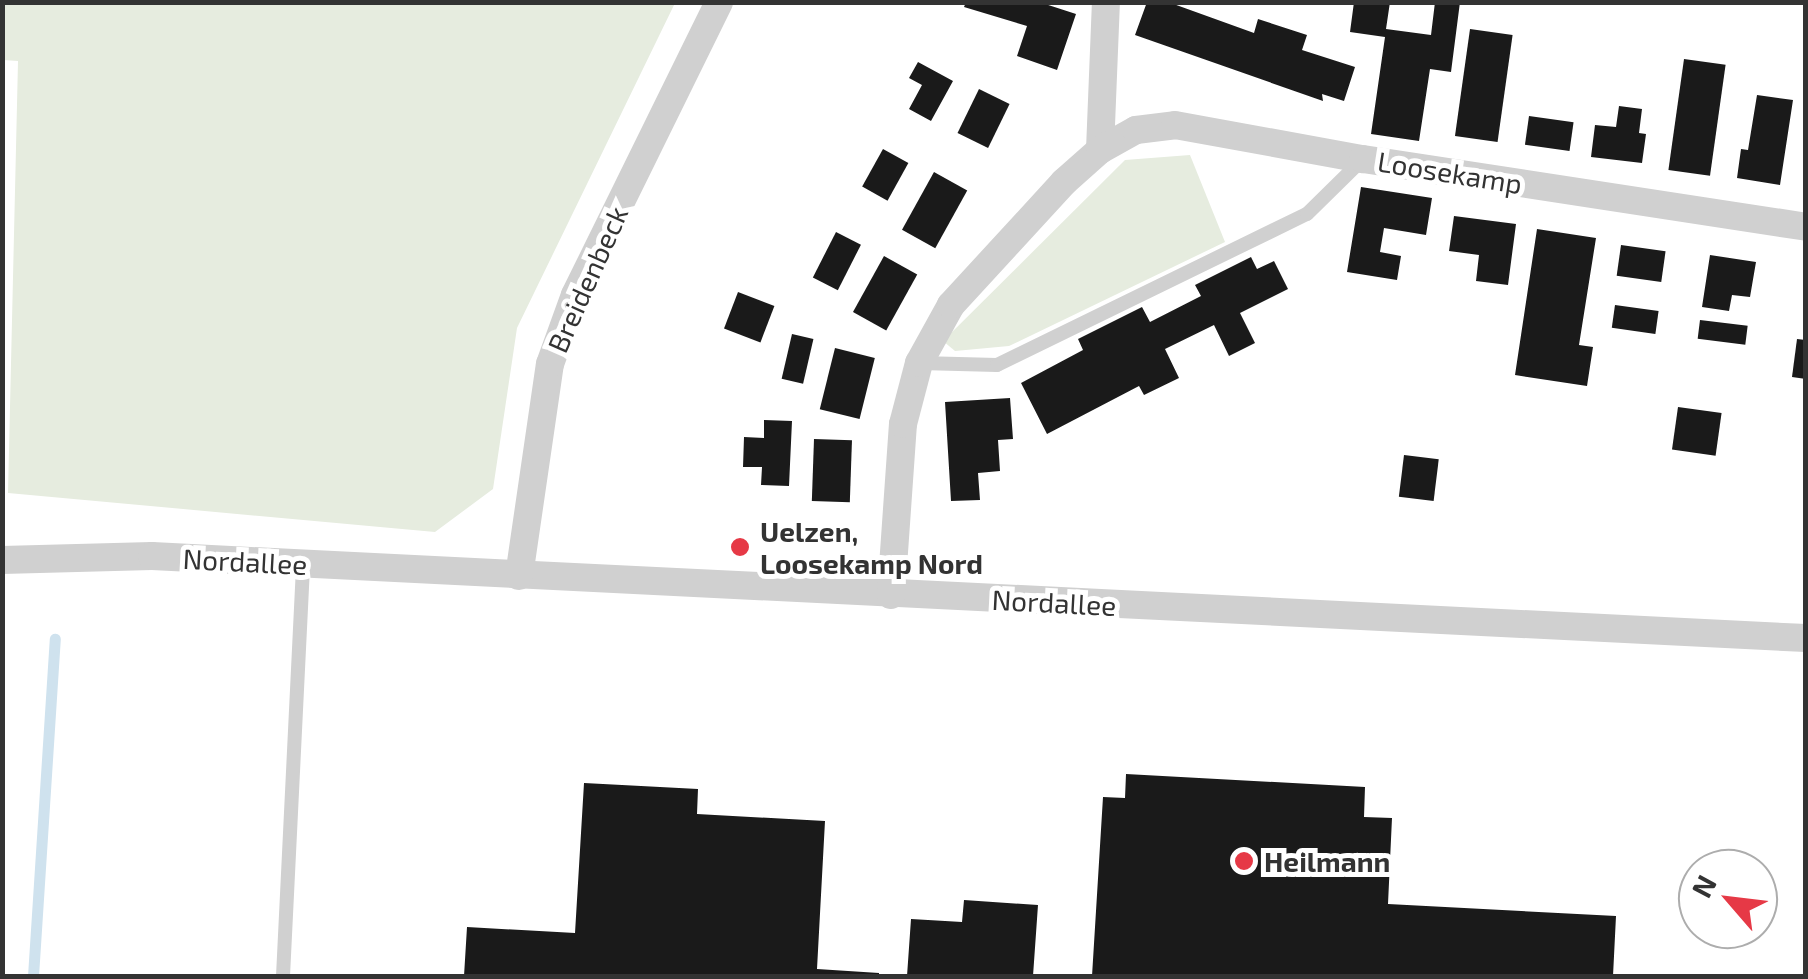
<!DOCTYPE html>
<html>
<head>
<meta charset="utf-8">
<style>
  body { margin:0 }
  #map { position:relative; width:1808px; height:979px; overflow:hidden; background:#fff; font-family:"Exo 2",sans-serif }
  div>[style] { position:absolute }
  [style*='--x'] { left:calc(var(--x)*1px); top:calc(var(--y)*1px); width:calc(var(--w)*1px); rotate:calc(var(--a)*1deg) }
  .green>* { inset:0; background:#e6ecdf }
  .stream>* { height:11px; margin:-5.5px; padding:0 5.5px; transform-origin:5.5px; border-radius:5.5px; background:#cfe2ee }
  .building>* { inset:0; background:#1a1a1a; transform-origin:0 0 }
  .lane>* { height:14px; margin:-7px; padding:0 7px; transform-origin:7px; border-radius:7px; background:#d0d0d0 }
  .street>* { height:28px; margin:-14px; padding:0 14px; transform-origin:14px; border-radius:14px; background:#d0d0d0 }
  .dots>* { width:28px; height:28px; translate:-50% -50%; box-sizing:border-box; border:5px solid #fff; border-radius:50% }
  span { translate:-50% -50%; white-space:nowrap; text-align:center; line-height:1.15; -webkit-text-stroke:10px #fff; paint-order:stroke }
  .street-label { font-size:28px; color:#333 }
  .poi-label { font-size:28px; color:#333; font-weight:700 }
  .left { translate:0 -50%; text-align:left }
  .frame { position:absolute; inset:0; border:5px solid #333; pointer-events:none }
  .north { position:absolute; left:1678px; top:849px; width:100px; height:100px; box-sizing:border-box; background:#fff; border:2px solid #adadad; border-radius:50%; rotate:298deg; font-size:28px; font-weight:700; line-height:40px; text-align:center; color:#333 }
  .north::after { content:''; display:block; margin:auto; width:35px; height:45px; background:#e63946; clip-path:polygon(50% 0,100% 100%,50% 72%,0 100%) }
</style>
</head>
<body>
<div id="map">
  <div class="green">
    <i style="clip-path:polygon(3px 2px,675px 3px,517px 328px,493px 489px,435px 532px,8px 493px,18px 61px,3px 60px)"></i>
    <i style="clip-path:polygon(1190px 155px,1225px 242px,1009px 346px,955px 351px,943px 341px,1125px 160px)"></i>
  </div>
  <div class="stream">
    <i style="--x:33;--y:976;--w:338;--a:-86.3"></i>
  </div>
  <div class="building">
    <i style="clip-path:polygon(966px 2px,1039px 2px,1076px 14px,1057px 70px,1017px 56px,1027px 26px,964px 7px)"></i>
    <i style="clip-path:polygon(1147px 2px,1168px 2px,1254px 33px,1258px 19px,1307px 35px,1302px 50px,1355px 67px,1344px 101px,1322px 94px,1323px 101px,1135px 35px)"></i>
    <i style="clip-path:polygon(1354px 2px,1390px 2px,1386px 29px,1431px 35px,1435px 2px,1460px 2px,1451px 72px,1430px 69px,1419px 141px,1371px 134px,1385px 37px,1350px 32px)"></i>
    <i style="left:1470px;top:29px;width:43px;height:108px;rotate:8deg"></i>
    <i style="left:1684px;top:59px;width:42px;height:112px;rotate:8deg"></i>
    <i style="clip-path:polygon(918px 62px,953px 81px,931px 121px,909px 109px,922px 85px,909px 78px)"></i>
    <i style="left:979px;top:89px;width:34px;height:49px;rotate:26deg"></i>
    <i style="clip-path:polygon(1757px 95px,1793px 100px,1780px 185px,1737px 178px,1741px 149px,1748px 150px)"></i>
    <i style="clip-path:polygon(1619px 106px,1642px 109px,1639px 133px,1646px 134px,1642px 163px,1591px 157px,1595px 125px,1616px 127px)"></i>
    <i style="left:1529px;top:116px;width:45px;height:29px;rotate:8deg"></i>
    <i style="left:883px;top:149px;width:29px;height:43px;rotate:29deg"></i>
    <i style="left:934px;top:172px;width:38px;height:66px;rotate:29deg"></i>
    <i style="clip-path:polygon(1361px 187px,1432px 198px,1426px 235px,1384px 228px,1380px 252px,1401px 256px,1397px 280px,1347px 272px)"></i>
    <i style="clip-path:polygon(1454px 216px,1516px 224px,1508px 285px,1476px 281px,1479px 255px,1449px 251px)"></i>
    <i style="clip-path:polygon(1537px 229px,1596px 238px,1579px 345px,1593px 347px,1587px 386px,1515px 375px)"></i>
    <i style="left:836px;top:232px;width:28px;height:51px;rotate:27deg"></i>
    <i style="left:1621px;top:245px;width:45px;height:31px;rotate:8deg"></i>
    <i style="clip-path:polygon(1710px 255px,1756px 262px,1750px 297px,1732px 295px,1729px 311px,1702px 307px)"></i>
    <i style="left:884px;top:256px;width:38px;height:64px;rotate:29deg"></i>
    <i style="clip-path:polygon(1251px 257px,1257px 269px,1274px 261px,1288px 289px,1240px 313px,1255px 343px,1229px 356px,1214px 325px,1165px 349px,1179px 378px,1144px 395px,1139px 386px,1047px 434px,1021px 383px,1083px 350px,1078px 339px,1142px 307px,1150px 322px,1201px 296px,1195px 285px)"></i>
    <i style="left:738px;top:292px;width:39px;height:39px;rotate:21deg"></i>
    <i style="left:1615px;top:305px;width:44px;height:23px;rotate:8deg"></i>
    <i style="left:1700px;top:320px;width:48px;height:19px;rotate:7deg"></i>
    <i style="left:792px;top:334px;width:22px;height:46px;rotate:13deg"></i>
    <i style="clip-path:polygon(1797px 339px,1806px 340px,1806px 379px,1792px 377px)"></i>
    <i style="left:835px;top:348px;width:41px;height:63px;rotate:14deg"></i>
    <i style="clip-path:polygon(1010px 398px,1013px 439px,998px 440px,1000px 471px,978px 473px,980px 500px,951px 501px,945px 402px)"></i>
    <i style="left:1678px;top:407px;width:44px;height:43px;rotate:8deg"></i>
    <i style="clip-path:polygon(764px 420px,792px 421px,789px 486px,761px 485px,762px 467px,743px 467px,744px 437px,764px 438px)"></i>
    <i style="left:814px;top:439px;width:38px;height:62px;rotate:2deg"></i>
    <i style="left:1404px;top:455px;width:35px;height:42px;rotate:7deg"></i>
    <i style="clip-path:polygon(1126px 774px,1365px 787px,1364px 817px,1392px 818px,1388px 904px,1616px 916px,1613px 976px,1092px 976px,1103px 797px,1125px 798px)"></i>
    <i style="clip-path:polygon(584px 783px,698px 789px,697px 814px,825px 821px,817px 969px,879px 973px,879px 976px,464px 976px,467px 927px,575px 933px)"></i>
    <i style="clip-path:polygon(964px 900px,1038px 905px,1033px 976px,907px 976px,911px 919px,962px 922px)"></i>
  </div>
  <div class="lane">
    <i style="--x:920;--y:363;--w:77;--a:1.5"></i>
    <i style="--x:997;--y:365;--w:345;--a:-26"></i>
    <i style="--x:1307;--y:214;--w:77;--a:-44.5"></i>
    <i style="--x:283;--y:976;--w:411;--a:-87.2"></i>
  </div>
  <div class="street">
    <i style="--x:1100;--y:150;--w:148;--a:-87.7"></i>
    <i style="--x:2;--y:560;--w:150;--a:-1.5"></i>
    <i style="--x:152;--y:556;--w:1656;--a:2.84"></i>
    <i style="--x:519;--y:576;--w:214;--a:-81.7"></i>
    <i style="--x:550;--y:364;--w:73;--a:-70.1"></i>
    <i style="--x:575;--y:295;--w:326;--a:-63.8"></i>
    <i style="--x:891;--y:595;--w:171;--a:-86"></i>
    <i style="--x:903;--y:424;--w:63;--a:-75.3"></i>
    <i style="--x:919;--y:363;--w:66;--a:-61.1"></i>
    <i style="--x:951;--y:305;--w:167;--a:-47.4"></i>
    <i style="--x:1064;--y:182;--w:48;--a:-41.6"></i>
    <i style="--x:1100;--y:150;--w:41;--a:-29.1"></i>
    <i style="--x:1136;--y:130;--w:39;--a:-7"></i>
    <i style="--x:1175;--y:125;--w:191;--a:10.3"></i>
    <i style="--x:1363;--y:159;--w:448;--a:8.7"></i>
  </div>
  <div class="dots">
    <i style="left:740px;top:547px;background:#e63946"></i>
    <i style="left:1244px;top:861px;background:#e63946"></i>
  </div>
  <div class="street-label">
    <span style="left:1450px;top:172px;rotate:9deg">Loosekamp</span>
    <span style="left:587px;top:279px;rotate:-66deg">Breidenbeck</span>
    <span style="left:245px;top:561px;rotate:3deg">Nordallee</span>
    <span style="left:1054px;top:602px;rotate:3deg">Nordallee</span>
  </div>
  <div class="poi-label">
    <span class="left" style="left:760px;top:547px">Uelzen,<br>Loosekamp Nord</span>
    <span class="left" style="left:1264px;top:861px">Heilmann</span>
  </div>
  <div class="frame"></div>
  <div class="north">N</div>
</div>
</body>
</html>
